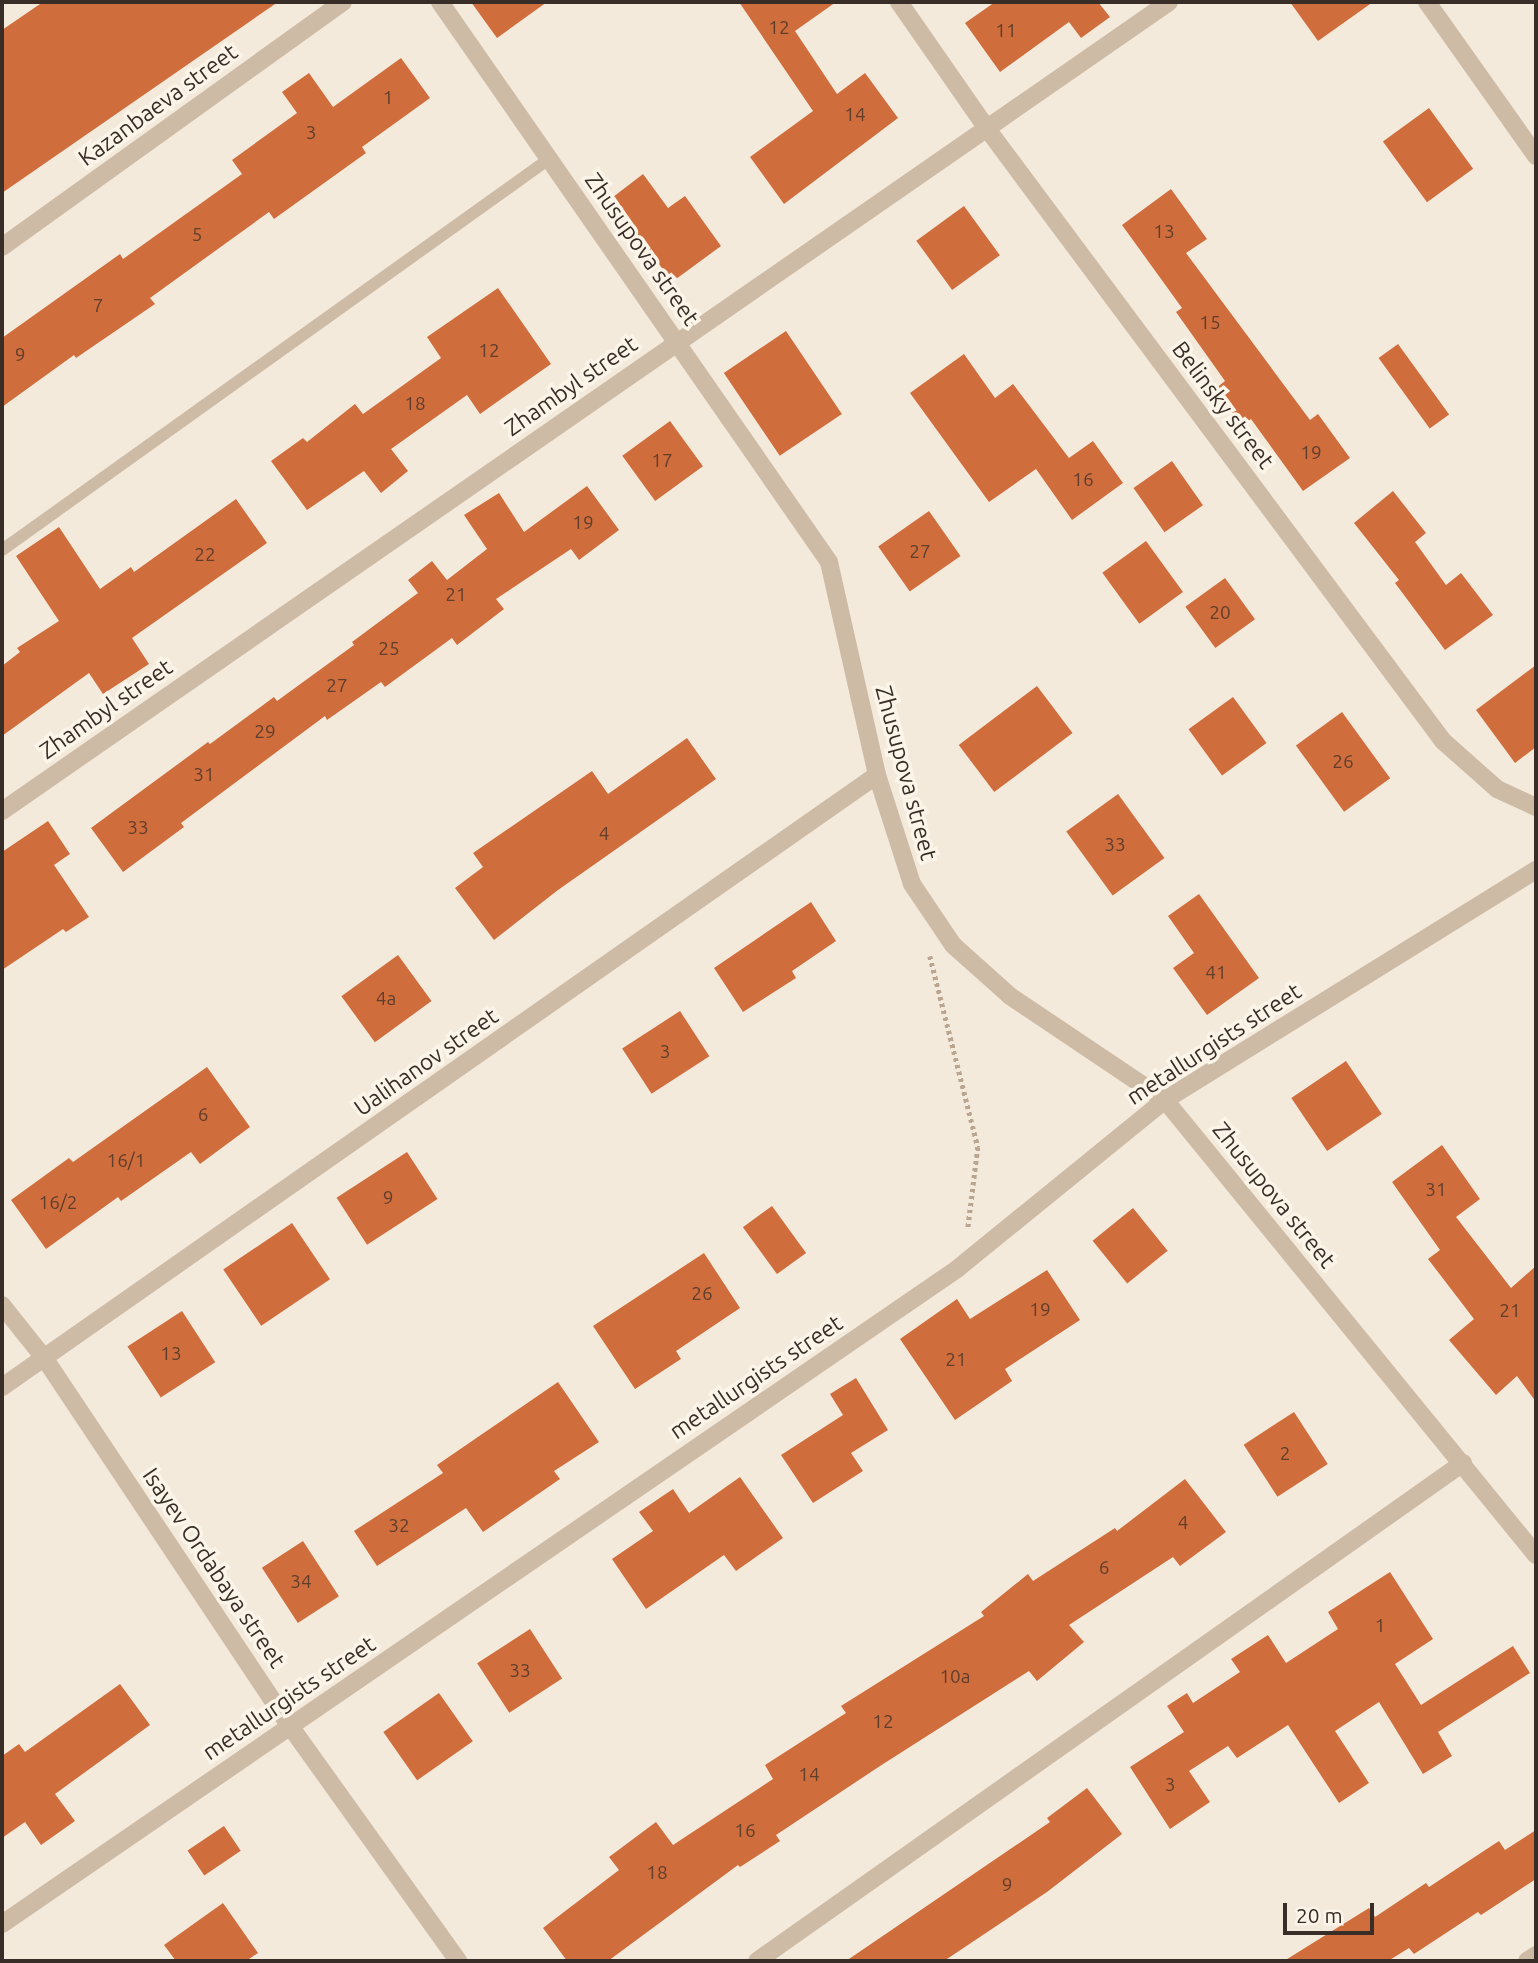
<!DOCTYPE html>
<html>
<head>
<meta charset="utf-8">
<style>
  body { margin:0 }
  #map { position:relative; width:1538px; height:1963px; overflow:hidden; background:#f4eadb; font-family:Ubuntu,sans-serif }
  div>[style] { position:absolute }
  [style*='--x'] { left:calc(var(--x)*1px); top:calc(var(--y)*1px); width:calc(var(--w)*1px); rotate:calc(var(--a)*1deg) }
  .building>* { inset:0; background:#d06d3d; transform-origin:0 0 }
  .path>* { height:4.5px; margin-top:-2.25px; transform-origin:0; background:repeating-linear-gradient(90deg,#b9a590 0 3.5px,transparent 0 7px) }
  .service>* { height:12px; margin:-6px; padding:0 6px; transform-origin:6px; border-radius:6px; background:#cdbba6 }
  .minor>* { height:18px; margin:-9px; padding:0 9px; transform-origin:9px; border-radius:9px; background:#cdbba6 }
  span { translate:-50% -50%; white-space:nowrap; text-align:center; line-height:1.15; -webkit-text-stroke:7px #fbf4e8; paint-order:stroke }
  .number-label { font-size:19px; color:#5f3e2c }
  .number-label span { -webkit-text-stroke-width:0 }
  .street-label { font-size:23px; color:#392e27 }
  .frame { position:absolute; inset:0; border:4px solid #392e27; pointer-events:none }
  .scale { position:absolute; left:1283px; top:1903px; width:91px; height:32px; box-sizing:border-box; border:4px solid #392e27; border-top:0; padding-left:9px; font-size:21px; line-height:24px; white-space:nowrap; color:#392e27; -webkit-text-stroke:5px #fbf4e8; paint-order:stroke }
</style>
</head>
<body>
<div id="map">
  <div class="building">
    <i style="clip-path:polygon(43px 2px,278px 2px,2px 193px,2px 30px)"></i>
    <i style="clip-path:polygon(471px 2px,547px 2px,497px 38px)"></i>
    <i style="clip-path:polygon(739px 2px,836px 2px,795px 31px,837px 94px,865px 73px,898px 118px,784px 204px,750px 157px,813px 111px)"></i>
    <i style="clip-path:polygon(995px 2px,1098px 2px,1110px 17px,1081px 38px,1069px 22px,1000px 72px,965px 23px)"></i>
    <i style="clip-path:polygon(1290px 2px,1373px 2px,1318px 41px)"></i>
    <i style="clip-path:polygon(401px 58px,430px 98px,362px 147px,366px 153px,274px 219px,269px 212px,150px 298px,155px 304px,76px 358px,74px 355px,2px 407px,2px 338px,120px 254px,123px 259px,242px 174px,232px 160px,297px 113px,282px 92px,309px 73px,333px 107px)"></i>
    <i style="left:1429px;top:108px;width:75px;height:57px;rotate:54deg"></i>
    <i style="clip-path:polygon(643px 174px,668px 208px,685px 196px,721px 246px,672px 282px,631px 225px,624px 231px,604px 204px)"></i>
    <i style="clip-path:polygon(1171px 189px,1207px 239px,1186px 253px,1310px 420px,1318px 414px,1350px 458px,1303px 491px,1251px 419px,1242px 426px,1215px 389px,1225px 381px,1176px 312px,1182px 308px,1122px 225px)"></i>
    <i style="left:964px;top:206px;width:61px;height:59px;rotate:54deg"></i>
    <i style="clip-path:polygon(498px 288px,551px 364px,480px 414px,467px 395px,391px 449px,408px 471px,381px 493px,364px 471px,307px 510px,271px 461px,303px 438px,307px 442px,355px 404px,363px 414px,441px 358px,427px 337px)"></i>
    <i style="left:786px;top:331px;width:100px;height:75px;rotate:56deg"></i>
    <i style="left:1398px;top:344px;width:87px;height:24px;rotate:54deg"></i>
    <i style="clip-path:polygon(964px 354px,995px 398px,1013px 384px,1069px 458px,1093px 441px,1123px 483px,1072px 520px,1036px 469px,989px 502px,910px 393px)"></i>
    <i style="left:670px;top:421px;width:56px;height:59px;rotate:54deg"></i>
    <i style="left:1172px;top:461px;width:54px;height:47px;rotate:55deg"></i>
    <i style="clip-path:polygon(587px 486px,619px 530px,579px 560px,571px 549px,496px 599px,504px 609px,457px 645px,452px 638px,385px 687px,381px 682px,327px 720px,325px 716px,181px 823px,184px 827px,123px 872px,91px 828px,208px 742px,210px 744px,274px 697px,277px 701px,354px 645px,352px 642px,418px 593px,408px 580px,432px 561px,447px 580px,487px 549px,464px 515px,499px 493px,524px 532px)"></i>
    <i style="clip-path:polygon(1393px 491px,1426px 533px,1415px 542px,1446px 585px,1461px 573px,1493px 615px,1445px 650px,1395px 583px,1399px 580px,1354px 523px)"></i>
    <i style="clip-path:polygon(236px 499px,267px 543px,132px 638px,149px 664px,103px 694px,89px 673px,2px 736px,2px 666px,20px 652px,17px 648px,59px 621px,16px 556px,59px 527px,100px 589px,131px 567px,134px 572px)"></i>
    <i style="left:929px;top:511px;width:55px;height:62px;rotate:55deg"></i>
    <i style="left:1146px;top:541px;width:63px;height:54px;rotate:54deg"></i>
    <i style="left:1225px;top:578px;width:51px;height:49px;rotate:54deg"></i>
    <i style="clip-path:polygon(1536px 665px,1536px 747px,1515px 763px,1476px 710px)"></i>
    <i style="left:1037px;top:686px;width:59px;height:98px;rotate:53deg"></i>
    <i style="left:1233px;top:697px;width:57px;height:55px;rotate:54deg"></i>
    <i style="left:1342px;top:712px;width:82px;height:57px;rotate:54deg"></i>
    <i style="clip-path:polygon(687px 738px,716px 779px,558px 890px,494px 940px,455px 888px,483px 867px,473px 853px,592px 771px,608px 794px)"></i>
    <i style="left:1118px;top:794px;width:79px;height:64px;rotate:54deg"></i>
    <i style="clip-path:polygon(48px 821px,70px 854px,54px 865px,89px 917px,66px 932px,63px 929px,2px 970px,2px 852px)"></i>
    <i style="clip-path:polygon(1199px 894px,1259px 978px,1207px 1015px,1173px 968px,1194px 953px,1168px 916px)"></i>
    <i style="clip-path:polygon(811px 902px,836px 941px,792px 971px,796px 978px,743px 1012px,714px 968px)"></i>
    <i style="left:398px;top:955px;width:57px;height:70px;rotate:54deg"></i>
    <i style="left:680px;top:1011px;width:54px;height:69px;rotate:57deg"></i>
    <i style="left:1346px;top:1061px;width:64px;height:66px;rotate:56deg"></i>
    <i style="clip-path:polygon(207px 1067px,250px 1127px,200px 1164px,191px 1152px,121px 1201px,118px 1197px,46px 1249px,11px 1200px,69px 1158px,73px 1162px)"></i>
    <i style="clip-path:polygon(1442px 1145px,1480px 1199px,1456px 1217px,1511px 1288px,1536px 1266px,1536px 1402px,1517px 1376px,1496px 1395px,1449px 1340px,1474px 1319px,1428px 1259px,1440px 1250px,1392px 1182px)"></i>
    <i style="left:407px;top:1152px;width:56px;height:84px;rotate:57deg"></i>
    <i style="left:772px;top:1206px;width:58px;height:36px;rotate:54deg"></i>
    <i style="left:1133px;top:1208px;width:55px;height:52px;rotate:51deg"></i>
    <i style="left:292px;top:1223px;width:68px;height:83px;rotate:56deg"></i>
    <i style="clip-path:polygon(704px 1253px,740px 1308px,676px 1351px,681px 1359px,635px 1389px,593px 1326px)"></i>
    <i style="clip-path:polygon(1047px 1270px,1080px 1320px,1005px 1369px,1012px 1381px,955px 1420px,900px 1339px,957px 1299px,970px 1319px)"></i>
    <i style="left:182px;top:1311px;width:61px;height:65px;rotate:57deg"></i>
    <i style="clip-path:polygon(856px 1378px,888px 1430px,851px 1453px,863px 1471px,813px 1503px,781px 1455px,843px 1415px,830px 1394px)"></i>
    <i style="clip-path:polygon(558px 1382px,599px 1442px,554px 1471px,560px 1479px,483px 1532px,466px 1508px,377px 1566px,354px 1531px,443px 1473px,437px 1465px)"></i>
    <i style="left:1294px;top:1412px;width:62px;height:60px;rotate:57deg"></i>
    <i style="clip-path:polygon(740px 1477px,783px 1538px,736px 1571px,724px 1555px,646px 1609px,612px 1559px,653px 1531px,639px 1512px,673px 1489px,689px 1513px)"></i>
    <i style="clip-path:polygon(1185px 1479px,1226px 1532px,1180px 1566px,1173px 1557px,1069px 1625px,1084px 1642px,1037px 1681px,1029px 1671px,880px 1766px,776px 1835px,780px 1841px,740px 1867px,738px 1865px,608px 1961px,567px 1961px,543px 1928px,619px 1870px,609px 1857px,656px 1822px,673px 1845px,773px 1779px,765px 1765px,846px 1713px,841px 1706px,984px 1616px,981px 1612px,1028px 1574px,1033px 1581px,1115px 1528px,1117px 1531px)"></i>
    <i style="left:303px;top:1541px;width:66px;height:49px;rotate:57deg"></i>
    <i style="clip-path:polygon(1390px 1572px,1433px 1639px,1395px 1664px,1421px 1705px,1513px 1646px,1530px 1673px,1438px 1732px,1452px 1756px,1423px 1774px,1379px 1702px,1335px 1731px,1369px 1783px,1339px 1803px,1288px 1725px,1237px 1758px,1228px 1746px,1189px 1771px,1210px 1802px,1170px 1829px,1130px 1767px,1184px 1732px,1167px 1706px,1187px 1693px,1193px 1703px,1240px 1672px,1231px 1659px,1268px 1635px,1286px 1663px,1338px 1629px,1328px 1612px)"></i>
    <i style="left:530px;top:1629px;width:59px;height:63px;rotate:57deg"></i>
    <i style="clip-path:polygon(120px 1684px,150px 1725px,55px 1794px,75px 1821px,41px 1845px,25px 1822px,2px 1838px,2px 1756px,19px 1744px,25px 1752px)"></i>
    <i style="left:439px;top:1693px;width:59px;height:68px;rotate:55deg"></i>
    <i style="clip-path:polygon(1087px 1788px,1122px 1834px,1047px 1892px,944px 1961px,846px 1961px,1050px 1822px,1047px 1818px)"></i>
    <i style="left:224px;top:1826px;width:30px;height:44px;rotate:56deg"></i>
    <i style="clip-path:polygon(1536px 1830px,1536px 1879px,1481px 1915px,1478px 1912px,1414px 1954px,1409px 1948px,1388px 1961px,1284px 1961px,1369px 1908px,1375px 1917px,1426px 1883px,1429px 1887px,1499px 1841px,1505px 1850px)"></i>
    <i style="clip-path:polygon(223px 1903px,258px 1953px,246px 1961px,176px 1961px,164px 1945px)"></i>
  </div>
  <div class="path">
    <i style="--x:930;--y:956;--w:197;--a:75.9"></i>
    <i style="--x:978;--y:1147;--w:82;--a:97"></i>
  </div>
  <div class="service">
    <i style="--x:2;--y:550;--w:672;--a:-35.56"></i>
  </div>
  <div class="minor">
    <i style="--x:440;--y:2;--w:682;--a:55.21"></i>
    <i style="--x:829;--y:562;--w:218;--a:77.3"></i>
    <i style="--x:877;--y:775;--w:114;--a:72.2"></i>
    <i style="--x:912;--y:884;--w:73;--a:56.1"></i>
    <i style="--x:953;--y:945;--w:76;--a:41.8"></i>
    <i style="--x:1010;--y:996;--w:187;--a:33.9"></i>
    <i style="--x:1165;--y:1100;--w:587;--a:50.81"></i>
    <i style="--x:899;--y:2;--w:156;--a:55.2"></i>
    <i style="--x:988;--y:130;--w:762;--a:53.33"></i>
    <i style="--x:1443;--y:741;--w:72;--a:41.6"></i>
    <i style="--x:1497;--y:789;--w:43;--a:24.8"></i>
    <i style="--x:1427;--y:2;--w:189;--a:54.7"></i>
    <i style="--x:2;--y:247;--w:420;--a:-35.7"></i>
    <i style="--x:2;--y:811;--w:1420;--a:-34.73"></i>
    <i style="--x:2;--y:1305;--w:69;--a:51.5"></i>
    <i style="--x:45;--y:1359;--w:441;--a:56.3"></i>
    <i style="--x:290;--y:1726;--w:289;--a:54.4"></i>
    <i style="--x:2;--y:1387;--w:1068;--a:-34.97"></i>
    <i style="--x:2;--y:1924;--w:1158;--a:-34.44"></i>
    <i style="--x:957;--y:1269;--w:268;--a:-39.1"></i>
    <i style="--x:1165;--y:1100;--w:437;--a:-31.8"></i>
    <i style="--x:757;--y:1961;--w:864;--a:-35.2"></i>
    <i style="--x:1527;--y:1961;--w:11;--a:-34"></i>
  </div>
  <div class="number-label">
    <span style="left:779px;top:28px">12</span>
    <span style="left:1006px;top:31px">11</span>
    <span style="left:388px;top:98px">1</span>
    <span style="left:855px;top:115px">14</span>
    <span style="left:311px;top:133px">3</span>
    <span style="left:1164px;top:232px">13</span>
    <span style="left:197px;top:235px">5</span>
    <span style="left:98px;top:306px">7</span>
    <span style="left:1210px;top:323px">15</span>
    <span style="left:489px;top:351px">12</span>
    <span style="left:20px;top:355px">9</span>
    <span style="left:415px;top:404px">18</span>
    <span style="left:1311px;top:453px">19</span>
    <span style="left:662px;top:461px">17</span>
    <span style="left:1083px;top:480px">16</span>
    <span style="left:583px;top:523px">19</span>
    <span style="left:920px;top:552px">27</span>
    <span style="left:205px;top:555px">22</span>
    <span style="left:456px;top:595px">21</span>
    <span style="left:1220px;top:613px">20</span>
    <span style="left:389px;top:649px">25</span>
    <span style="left:337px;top:686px">27</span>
    <span style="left:265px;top:732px">29</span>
    <span style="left:1343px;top:762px">26</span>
    <span style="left:204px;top:775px">31</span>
    <span style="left:138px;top:828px">33</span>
    <span style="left:604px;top:834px">4</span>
    <span style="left:1115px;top:845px">33</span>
    <span style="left:1216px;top:973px">41</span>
    <span style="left:386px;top:999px">4а</span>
    <span style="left:665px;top:1052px">3</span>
    <span style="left:203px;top:1115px">6</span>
    <span style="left:126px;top:1161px">16/1</span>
    <span style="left:1436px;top:1190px">31</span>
    <span style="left:388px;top:1198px">9</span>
    <span style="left:58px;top:1203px">16/2</span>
    <span style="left:702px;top:1294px">26</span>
    <span style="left:1040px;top:1310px">19</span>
    <span style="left:1510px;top:1311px">21</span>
    <span style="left:171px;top:1354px">13</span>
    <span style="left:956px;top:1360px">21</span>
    <span style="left:1285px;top:1454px">2</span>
    <span style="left:1183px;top:1523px">4</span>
    <span style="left:399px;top:1526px">32</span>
    <span style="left:1104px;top:1568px">6</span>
    <span style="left:301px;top:1582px">34</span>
    <span style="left:1380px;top:1626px">1</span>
    <span style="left:520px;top:1671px">33</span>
    <span style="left:955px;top:1677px">10а</span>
    <span style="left:883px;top:1722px">12</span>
    <span style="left:809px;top:1775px">14</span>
    <span style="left:1170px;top:1785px">3</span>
    <span style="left:745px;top:1831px">16</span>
    <span style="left:657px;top:1873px">18</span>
    <span style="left:1007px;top:1885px">9</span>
  </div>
  <div class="street-label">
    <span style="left:158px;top:105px;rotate:-36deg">Kazanbaeva street</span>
    <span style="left:642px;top:249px;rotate:55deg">Zhusupova street</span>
    <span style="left:571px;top:386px;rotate:-35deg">Zhambyl street</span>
    <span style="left:1223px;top:405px;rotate:53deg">Belinsky street</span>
    <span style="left:106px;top:709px;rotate:-35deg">Zhambyl street</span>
    <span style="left:906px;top:773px;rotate:75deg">Zhusupova street</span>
    <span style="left:1214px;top:1044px;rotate:-33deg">metallurgists street</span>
    <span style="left:426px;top:1062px;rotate:-35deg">Ualihanov street</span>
    <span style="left:1274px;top:1195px;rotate:51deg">Zhusupova street</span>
    <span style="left:756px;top:1377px;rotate:-34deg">metallurgists street</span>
    <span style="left:214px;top:1568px;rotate:56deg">Isayev Ordabaya street</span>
    <span style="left:289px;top:1698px;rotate:-34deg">metallurgists street</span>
  </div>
  <div class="frame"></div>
  <div class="scale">20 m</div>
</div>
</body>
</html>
